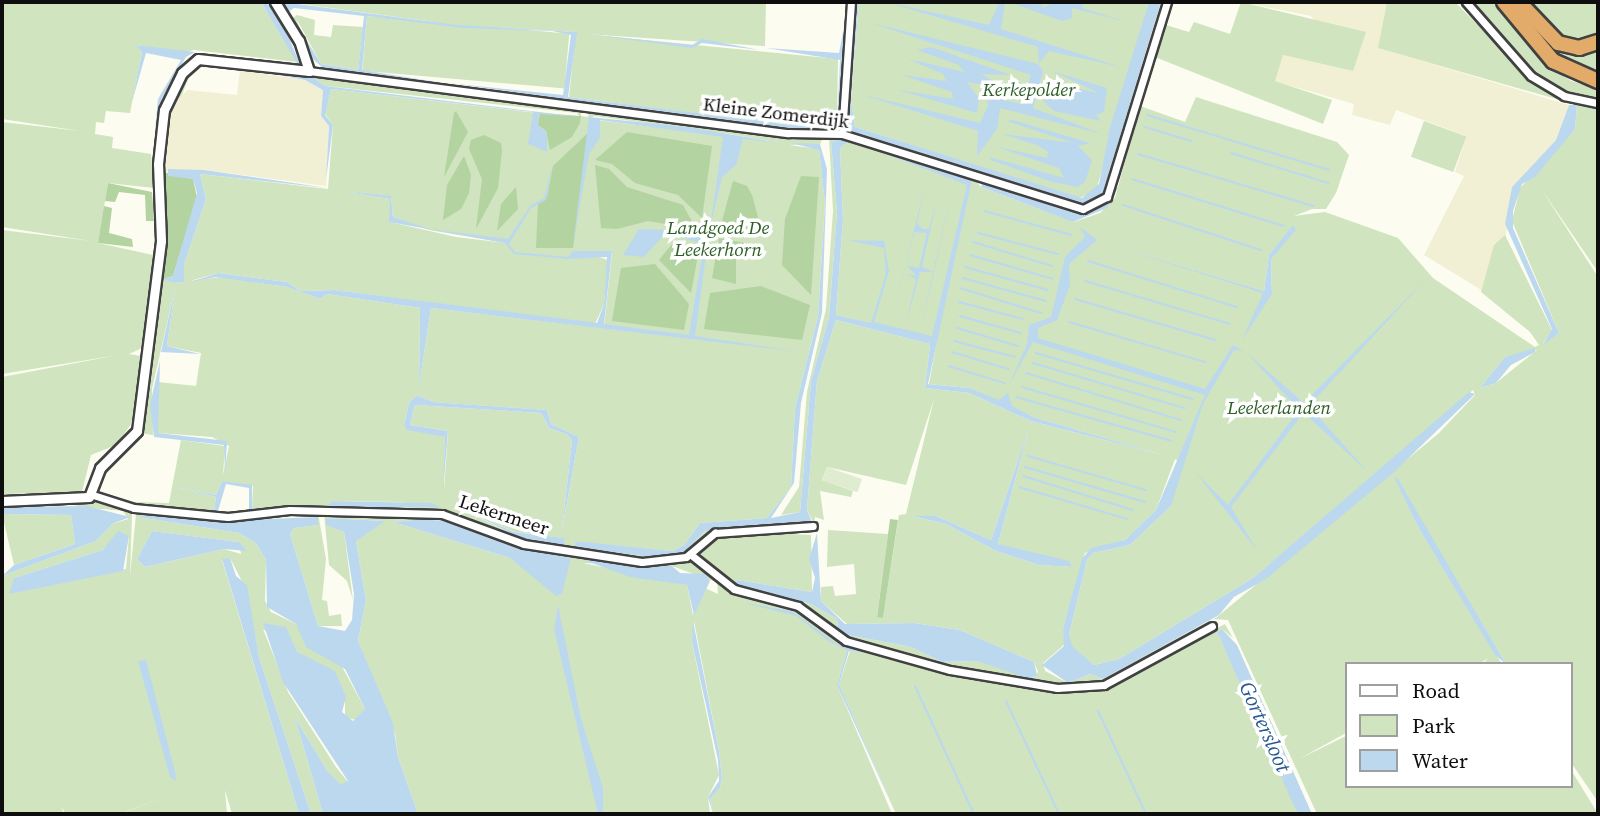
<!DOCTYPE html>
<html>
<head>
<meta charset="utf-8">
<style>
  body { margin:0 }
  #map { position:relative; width:1600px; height:816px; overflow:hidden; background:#fdfcf1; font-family:"Source Serif 4",serif }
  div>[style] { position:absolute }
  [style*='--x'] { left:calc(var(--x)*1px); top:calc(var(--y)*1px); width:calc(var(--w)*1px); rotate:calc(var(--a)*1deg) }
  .farmland>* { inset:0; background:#f1f0d4 }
  .green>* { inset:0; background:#cfe4bf; transform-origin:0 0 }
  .forest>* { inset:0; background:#b3d3a0 }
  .pitch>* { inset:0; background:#e0eccf; transform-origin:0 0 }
  .water>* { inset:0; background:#bcd8ef }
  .stream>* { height:2px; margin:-1px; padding:0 1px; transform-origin:1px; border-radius:1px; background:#bcd8ef }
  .roads { filter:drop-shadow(2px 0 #414141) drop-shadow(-2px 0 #414141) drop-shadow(0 2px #414141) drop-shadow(0 -2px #414141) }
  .minor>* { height:7px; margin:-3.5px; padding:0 3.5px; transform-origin:3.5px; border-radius:3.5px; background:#fff }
  .tertiary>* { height:9px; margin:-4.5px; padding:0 4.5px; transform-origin:4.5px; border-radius:4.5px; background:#fff }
  .motorway>* { height:14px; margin:-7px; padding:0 7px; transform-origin:7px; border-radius:7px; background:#e2ab6a }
  span { translate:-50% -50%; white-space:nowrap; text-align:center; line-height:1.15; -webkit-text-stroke:7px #fff; paint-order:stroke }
  .park-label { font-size:19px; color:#2d5e26; font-style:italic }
  .street-label { font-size:19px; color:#0e0e0e }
  .water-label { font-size:21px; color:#275a91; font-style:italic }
  .frame { position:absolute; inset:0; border:4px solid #0e0e0e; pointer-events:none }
  .legend { position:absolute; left:1345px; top:662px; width:228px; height:126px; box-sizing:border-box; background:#fff; border:2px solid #9f9f9f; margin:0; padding:9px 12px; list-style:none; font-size:21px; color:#0e0e0e }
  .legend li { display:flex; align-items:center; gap:14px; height:35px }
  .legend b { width:35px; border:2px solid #9f9f9f }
</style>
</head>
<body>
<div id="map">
  <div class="farmland">
    <i style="clip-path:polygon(1241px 2px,1387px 2px,1379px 48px,1569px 105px,1556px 140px,1512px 187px,1506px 235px,1483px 291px,1424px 255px,1464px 176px,1455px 172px,1466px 136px,1396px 110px,1390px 125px,1352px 115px,1354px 104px,1274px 81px,1283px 55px,1353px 71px,1311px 16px)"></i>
    <i style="clip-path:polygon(240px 70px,305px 80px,323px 90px,321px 116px,329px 126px,326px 186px,204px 170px,163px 172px,173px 103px,188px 90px,237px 95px)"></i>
  </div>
  <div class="green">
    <i style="clip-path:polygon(2px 2px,261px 2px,297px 62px,194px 50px,179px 54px,137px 45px,142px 52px,130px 113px,106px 111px,104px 123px,96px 122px,95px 134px,113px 137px,112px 148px,151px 154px,154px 188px,108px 183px,98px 243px,153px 255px,145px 336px,140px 349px,129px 354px,141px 356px,134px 420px,116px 445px,91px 455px,82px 492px,2px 494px,2px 377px,118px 355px,2px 374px,2px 230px,91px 241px,2px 227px,2px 122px,80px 131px,2px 119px)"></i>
    <i style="clip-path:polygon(286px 2px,766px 2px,765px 46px,585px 34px,838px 59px,837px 122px,830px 128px,802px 127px,569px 97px,576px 32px,457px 25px)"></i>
    <i style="clip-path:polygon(859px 2px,1149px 2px,1096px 191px,1079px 198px,855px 127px,851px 100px)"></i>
    <i style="clip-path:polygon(1241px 2px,1366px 32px,1353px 71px,1283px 55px,1275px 81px,1332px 100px,1323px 124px,1155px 57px,1166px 25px,1189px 32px,1194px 22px,1230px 34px)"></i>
    <i style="clip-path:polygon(evenodd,1387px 2px,1455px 2px,1534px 82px,1598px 107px,1598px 272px,1540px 187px,1598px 277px,1598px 802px,1570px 761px,1570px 664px,1506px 664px,1395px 477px,1418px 527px,1502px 664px,1482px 664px,1489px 658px,1478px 664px,1346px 664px,1346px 733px,1299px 759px,1346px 736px,1346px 786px,1570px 786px,1570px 768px,1598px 814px,1317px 814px,1228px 620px,1214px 619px,1103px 683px,1058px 686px,948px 668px,847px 639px,795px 603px,739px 590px,697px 554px,702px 541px,719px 534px,790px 528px,789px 534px,811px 535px,812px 592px,737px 580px,735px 584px,811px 604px,837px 619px,838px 629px,848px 635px,911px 647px,942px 662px,977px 661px,1033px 678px,1038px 672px,1034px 662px,960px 630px,914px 623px,847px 624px,821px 601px,821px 587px,833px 586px,835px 596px,856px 594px,854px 564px,827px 567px,828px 530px,888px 534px,877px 616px,883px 618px,899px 515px,906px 514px,934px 399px,906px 485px,827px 467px,822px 480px,853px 491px,851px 497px,820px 491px,824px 520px,815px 517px,814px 525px,710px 533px,686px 555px,673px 560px,636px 560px,536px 544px,446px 512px,292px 509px,248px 515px,246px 509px,267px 509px,252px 508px,253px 486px,222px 481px,216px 495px,175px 487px,216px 497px,214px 511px,136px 504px,212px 514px,243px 510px,242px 515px,214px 516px,134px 504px,135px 502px,169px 503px,181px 440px,225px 446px,223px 475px,229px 446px,212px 437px,158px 433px,158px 382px,196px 386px,201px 353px,167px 346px,175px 288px,152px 389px,153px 435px,138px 433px,144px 419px,163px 252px,160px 166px,163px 122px,176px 87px,194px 63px,204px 60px,236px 65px,194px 64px,182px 95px,169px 108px,163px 163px,166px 236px,162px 277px,175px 283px,184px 282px,184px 265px,206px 199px,200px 174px,328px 189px,333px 125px,325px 114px,331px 89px,581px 118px,577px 113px,325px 86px,311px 76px,242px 65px,581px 108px,581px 116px,588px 117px,590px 109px,823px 138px,820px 144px,789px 145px,819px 149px,825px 203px,818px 316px,795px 408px,791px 487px,767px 518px,700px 523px,684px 545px,672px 551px,575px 542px,574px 547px,658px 558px,683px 553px,705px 531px,813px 522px,807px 510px,817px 381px,836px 320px,930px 344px,925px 388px,969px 393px,1031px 421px,1167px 456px,1033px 417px,969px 388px,929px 384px,937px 340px,836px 315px,843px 219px,840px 148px,848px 142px,840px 139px,831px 142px,837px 212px,829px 317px,811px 381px,800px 512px,781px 515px,799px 487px,807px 392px,826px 309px,833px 211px,829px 138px,860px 141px,972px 176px,981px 187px,1074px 222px,1100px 213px,1115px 198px,1140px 106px,1185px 122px,1196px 97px,1337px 142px,1349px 155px,1336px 193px,1326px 209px,1312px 209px,1294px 216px,1325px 212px,1398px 238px,1433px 278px,1535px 347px,1539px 345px,1530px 332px,1481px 292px,1494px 245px,1505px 235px,1552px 330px,1543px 344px,1559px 333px,1512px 221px,1520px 188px,1575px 129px,1577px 105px,1378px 48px,1387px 2px,594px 116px,730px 134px,782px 143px,589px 119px,594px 116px,1387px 2px,340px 191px,391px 197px,393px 217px,429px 230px,506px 243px,456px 237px,390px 222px,390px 199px,340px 191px,1387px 2px,1295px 224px,1271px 259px,1272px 294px,1108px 244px,1264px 291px,1269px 255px,1295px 224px,1387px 2px,612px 253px,604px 327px,711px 341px,431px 308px,419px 387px,420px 308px,327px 294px,320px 299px,287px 287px,220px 277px,190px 281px,218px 273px,287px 282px,300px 291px,334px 290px,595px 324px,604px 304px,608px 260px,592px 255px,612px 253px,1387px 2px,1537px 350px,1496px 383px,1480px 388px,1505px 357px,1537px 350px,1387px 2px,1473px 390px,1475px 395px,1439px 433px,1217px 617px,1103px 679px,1090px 674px,1068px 683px,1045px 671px,1043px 663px,1065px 644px,1063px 628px,1085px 553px,1125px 540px,1156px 510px,1175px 459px,1181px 463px,1171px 506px,1130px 545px,1093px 553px,1087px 560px,1069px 635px,1071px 646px,1094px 665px,1119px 659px,1253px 578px,1473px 390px,1387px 2px,417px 395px,433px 402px,547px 410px,551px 424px,579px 437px,562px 530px,572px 440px,566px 434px,549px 428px,541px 413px,415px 405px,410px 425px,448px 431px,444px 491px,445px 437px,404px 425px,409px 403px,417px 395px,1387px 2px,1029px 428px,998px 544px,1072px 567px,1039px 565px,996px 551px,946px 524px,912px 516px,936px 516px,991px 540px,1029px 428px,1387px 2px,332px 501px,400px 502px,440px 507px,327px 507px,332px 501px,1387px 2px,457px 507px,515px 532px,563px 538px,564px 545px,523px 539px,457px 507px)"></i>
    <i style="clip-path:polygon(1469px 2px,1494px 2px,1544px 63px,1571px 81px,1598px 89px,1598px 100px,1558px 90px,1533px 73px)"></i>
    <i style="clip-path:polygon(1523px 2px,1598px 2px,1598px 37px,1585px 43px,1564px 40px)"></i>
    <i style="clip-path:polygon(297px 15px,315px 20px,314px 35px,331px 37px,333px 25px,363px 27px,358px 70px,321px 64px,296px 18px,315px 66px,290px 20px)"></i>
    <i style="left:367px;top:16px;width:203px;height:55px;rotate:5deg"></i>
    <i style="clip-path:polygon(1541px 37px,1550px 43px,1598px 47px,1598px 76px,1558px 58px)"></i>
    <i style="left:1424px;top:121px;width:45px;height:38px;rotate:20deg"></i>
    <i style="clip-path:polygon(evenodd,94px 501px,129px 509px,132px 514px,130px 576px,136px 514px,139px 511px,239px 519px,284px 513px,318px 513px,326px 559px,322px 600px,327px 601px,329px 616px,341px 614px,342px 626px,318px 626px,290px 534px,294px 528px,318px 525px,317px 517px,287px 515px,243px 522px,138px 517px,239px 533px,256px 543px,266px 560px,265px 601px,271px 612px,296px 624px,340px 663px,365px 709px,358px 720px,345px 718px,345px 702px,303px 656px,263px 629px,288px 692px,336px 767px,352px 787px,365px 788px,366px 805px,359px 809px,348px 805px,295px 718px,323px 814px,311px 814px,259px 657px,247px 591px,230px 558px,222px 560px,299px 814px,232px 814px,225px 790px,227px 814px,121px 814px,174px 793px,120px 814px,65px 814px,62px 807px,63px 814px,2px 814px,2px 576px,96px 541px,112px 524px,128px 519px,123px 511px,74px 506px,94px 501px,152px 531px,239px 542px,241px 554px,224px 549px,145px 567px,137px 559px,152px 531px,94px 501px,116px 536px,129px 536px,126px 569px,14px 578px,103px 550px,116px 536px)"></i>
    <i style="clip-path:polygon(2px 514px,71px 515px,75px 544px,14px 565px)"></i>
    <i style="clip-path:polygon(evenodd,324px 514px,444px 517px,511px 542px,647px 564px,694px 560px,710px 571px,713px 581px,672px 566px,583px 563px,687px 585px,693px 615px,705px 588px,718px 594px,717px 580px,742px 595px,792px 606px,858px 647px,1069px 692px,1103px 687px,1225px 624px,1233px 638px,1222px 629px,1217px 632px,1299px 814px,896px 814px,839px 684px,850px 651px,869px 653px,847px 650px,837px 685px,892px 814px,713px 814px,710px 797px,720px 788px,722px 778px,719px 751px,694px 621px,692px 642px,719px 775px,708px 797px,710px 814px,418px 814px,398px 757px,395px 733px,358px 641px,366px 600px,356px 541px,364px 531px,385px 521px,327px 518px,327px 525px,344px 532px,353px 600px,347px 581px,329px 565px,324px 514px,423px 519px,457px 523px,518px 548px,571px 558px,560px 595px,510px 558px,393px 522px,423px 519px)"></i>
  </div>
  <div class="forest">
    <i style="clip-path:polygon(456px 111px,468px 132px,444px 177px,454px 113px)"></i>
    <i style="clip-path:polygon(540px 113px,581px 116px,580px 123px,572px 137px,550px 150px,546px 131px,538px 125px)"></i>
    <i style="clip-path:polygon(589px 132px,573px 248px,536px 248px,538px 204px,547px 197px,553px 166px)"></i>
    <i style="clip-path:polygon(627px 132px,712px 146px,702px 218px,678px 195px,635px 183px,612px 164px,595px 160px)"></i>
    <i style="clip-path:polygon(484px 135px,501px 143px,502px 150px,498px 188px,476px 229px,482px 179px,469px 149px,471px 140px)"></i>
    <i style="clip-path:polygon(464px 156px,471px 175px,469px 193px,461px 209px,443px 220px,447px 185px)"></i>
    <i style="clip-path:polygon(595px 165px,609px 169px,627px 187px,683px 205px,696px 229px,648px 221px,617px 229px,601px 228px)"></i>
    <i style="clip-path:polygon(163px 172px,193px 179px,197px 197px,173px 276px,163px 279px)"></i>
    <i style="clip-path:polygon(801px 176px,819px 177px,811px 295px,782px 265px,785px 219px)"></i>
    <i style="clip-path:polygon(733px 181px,747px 186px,752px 195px,758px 217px,752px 235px,720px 228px)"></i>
    <i style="clip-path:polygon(108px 183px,152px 192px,154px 221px,146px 221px,145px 195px,119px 192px,115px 202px,105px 201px)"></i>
    <i style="clip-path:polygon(516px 187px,518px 209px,497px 231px,501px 204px)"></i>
    <i style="clip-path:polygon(104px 206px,112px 208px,109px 233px,132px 239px,133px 247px,98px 243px)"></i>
    <i style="clip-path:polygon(719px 238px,745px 243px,736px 260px,736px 284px,712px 278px)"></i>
    <i style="clip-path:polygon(672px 244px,698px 255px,691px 293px,659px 260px)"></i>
    <i style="clip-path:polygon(655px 264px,689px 304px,684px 330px,612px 321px,621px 268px)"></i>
    <i style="clip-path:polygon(761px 286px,810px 305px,802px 340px,704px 329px,710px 293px)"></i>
    <i style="clip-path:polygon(890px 519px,898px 520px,883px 618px,877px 617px)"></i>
  </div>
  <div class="pitch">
    <i style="left:827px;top:467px;width:37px;height:14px;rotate:19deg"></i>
  </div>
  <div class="water">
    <i style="clip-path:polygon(261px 2px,267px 2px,286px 31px,300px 64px,293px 66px,204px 54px,297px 63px)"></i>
    <i style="clip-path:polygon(282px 2px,457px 25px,577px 32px,568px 97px,827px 129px,837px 122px,840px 60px,766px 48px,839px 53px,846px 17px,840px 125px,831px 131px,782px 129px,448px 83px,563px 95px,571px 35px,552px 31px,464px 28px,367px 16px,362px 70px,443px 83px,324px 69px,313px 59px,294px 19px,321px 64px,358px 70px,364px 16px,294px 8px,288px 12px)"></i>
    <i style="clip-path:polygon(855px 2px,859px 2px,851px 100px,855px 127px,1082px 198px,1099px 184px,1110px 127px,1149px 2px,1161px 2px,1103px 192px,1091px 203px,1072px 203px,851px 133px,846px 124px)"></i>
    <i style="clip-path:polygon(886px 2px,989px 25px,999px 2px,1005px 2px,1001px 29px,1121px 67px,1049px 51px,1039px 63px,1038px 47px)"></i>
    <i style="clip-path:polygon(1009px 2px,1041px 2px,1043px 8px,1054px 2px,1084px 2px,1082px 8px,1127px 22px,1072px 8px,1072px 18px,1062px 21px)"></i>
    <i style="clip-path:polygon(871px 23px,1038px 64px,1043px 71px,1033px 108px,1102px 134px,1000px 108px,997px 129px,977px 156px,978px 131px,860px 94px,980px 123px,988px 105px,986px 95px,1021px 104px,1031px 75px)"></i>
    <i style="clip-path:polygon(585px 34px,692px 45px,702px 39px,760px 50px,702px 43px,692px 48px)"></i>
    <i style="clip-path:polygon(136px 45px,195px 52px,186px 57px,162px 98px,155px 131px,158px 99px,181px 60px,146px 53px,132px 102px,142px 52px)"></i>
    <i style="clip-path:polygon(931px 47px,1011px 75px,981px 74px,1006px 88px,967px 82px,979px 98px,977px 113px,898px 90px,953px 99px,952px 92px,902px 75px,947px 81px,943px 74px,908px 59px,964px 72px,959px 65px,917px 50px)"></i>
    <i style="clip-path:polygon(213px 63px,311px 76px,325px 86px,581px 117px,539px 114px,538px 125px,547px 133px,547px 152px,528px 144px,533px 112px,331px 89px,325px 115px,333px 125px,326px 180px,329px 126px,321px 116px,323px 90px,305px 80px)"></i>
    <i style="clip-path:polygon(1052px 71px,1107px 88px,1104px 112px,1096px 115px,1101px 121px,1054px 111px,1044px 102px,1050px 83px,1099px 93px)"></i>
    <i style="clip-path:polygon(1569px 105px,1577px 105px,1575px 129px,1535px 177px,1522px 184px,1513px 211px,1513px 228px,1559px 333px,1543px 345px,1552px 329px,1505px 224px,1512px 187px,1556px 140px)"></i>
    <i style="clip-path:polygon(589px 117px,687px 127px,782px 143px,743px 139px,736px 165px,722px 177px,710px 228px,723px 137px,600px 120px,600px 138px,589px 154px,573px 245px)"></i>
    <i style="clip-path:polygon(1013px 120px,1090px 143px,1078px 146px,1092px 160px,1085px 182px,1078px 187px,1049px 181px,991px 160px,989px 157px,1064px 178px,1059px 168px,994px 146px,1047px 158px,1048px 152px,1037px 145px,1002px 134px,1073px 143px,1007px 121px)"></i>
    <i style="clip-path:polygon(840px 139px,848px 142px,840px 148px,843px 219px,836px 315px,871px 323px,886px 273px,884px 248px,848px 240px,884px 241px,889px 271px,874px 322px,932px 336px,967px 185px,860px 144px,972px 179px,928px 384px,969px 388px,999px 400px,1008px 393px,1012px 406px,1033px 417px,1167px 456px,1031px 421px,969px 393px,925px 388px,930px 344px,836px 320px,817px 381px,807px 510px,812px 522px,705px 531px,683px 553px,658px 558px,574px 547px,575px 542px,584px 542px,672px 551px,684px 545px,700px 523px,767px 518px,791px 487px,795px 408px,818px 316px,825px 203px,819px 150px,791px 143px,820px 144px,827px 169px,822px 313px,801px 403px,794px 483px,771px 518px,800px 512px,811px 381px,829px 317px,837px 212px,831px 142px)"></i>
    <i style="clip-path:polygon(552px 165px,546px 200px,531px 208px,509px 244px,515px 252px,568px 257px,573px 251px,612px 251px,604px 324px,689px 335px,704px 244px,666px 233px,644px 257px,623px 255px,639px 229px,672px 230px,703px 239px,709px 234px,695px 336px,800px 352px,431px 308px,419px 387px,420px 308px,327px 294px,320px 299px,287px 287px,216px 277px,190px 282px,218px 273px,287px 282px,300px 291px,334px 290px,597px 323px,604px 304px,607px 257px,568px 259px,514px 254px,505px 243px,389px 222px,390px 199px,340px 191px,391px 196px,393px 217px,430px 229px,508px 239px,531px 205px,544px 198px)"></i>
    <i style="clip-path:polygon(168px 169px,204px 170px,328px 188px,200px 174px,206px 199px,184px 265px,184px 282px,175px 283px,163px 279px,173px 276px,197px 193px,193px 179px,168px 176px)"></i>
    <i style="clip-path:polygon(982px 183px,1083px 214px,1102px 206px,1119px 186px,1107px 208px,1073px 222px,981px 187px)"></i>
    <i style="clip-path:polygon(924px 190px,917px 224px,923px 229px,929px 229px,937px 199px,922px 267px,933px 272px,952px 191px,921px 329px,933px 272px,920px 272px,906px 324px,916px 279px,907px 274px,917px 276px,907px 266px,919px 268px,927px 233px,914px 232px,892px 318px)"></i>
    <i style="clip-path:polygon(1293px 225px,1296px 230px,1271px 259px,1272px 294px,1242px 340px,1263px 293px,1108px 244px,1264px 291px,1269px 255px)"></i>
    <i style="clip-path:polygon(1080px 227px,1097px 240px,1069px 264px,1070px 285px,1057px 320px,1038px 328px,1038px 338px,1205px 389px,1233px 345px,1243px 351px,1234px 350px,1203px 404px,1171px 506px,1130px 545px,1093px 553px,1087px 560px,1069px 635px,1072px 646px,1094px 665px,1119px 659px,1253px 578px,1469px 392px,1475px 394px,1393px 473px,1266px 579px,1234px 597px,1219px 615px,1103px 679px,1090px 674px,1068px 683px,1042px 665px,1064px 646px,1063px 628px,1082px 559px,1091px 548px,1125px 540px,1156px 510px,1205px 395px,1033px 342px,1009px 385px,1027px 344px,1029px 325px,1051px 317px,1065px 257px,1085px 237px)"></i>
    <i style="clip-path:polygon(1426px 279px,1309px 406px,1367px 471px,1307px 416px,1301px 416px,1231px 507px,1257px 550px,1196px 473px,1228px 505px,1299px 410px,1247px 353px,1304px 403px)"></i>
    <i style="clip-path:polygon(175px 288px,167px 346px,200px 354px,161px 352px)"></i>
    <i style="clip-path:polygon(1535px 348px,1535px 352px,1511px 365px,1496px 383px,1480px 388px,1505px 357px)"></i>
    <i style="clip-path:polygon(160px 361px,158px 433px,227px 441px,225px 475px,224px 445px,154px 437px,150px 405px)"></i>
    <i style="clip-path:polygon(417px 395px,433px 402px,547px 410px,551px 424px,579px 437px,562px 530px,572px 440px,566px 434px,549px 428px,541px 413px,415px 405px,410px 425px,448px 431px,443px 491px,445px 437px,407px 430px,404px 425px,409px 403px)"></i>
    <i style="clip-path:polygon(1029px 428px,998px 544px,1069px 561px,1072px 567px,1039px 565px,996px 551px,946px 524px,912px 516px,936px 516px,991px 540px)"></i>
    <i style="clip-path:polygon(1394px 477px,1398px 479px,1506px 664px,1495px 655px,1418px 527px)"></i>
    <i style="clip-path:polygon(222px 481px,252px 485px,252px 508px,268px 509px,249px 511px,249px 488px,226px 484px,218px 511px,241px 513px,212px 514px,136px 504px,214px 511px,216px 497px,175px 487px,216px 495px)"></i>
    <i style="clip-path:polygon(332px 501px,432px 503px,440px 507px,326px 507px)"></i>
    <i style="clip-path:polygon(87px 506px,130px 517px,112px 524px,96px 541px,2px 576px,14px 565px,75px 544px,71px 515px,2px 514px,2px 507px)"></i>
    <i style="clip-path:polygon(457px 506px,514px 532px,564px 538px,564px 545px,523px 539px)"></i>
    <i style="clip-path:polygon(149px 514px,220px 521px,318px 517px,318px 525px,294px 528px,290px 534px,318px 626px,345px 631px,352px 620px,354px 594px,344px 532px,326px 525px,326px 518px,385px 521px,356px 541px,366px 600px,358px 641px,393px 723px,398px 757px,418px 814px,323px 814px,295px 718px,328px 772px,341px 785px,348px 781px,283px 682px,263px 623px,286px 627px,297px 652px,335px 671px,346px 697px,342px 712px,353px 721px,365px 709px,345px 669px,306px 647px,296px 624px,267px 607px,266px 560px,256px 543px,239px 533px,138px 517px)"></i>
    <i style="clip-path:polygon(424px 519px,457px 523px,518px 548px,571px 558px,562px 594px,556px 596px,510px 558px,393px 522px)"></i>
    <i style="clip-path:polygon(118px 531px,129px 536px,123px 571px,9px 594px,14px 578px,103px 550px)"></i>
    <i style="clip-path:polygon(152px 531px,239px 542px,247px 551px,224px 549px,145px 567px,137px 559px)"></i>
    <i style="clip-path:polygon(817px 533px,821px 601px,845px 624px,914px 623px,960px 630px,1034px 662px,1037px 675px,1030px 679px,977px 661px,942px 662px,911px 647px,848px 635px,838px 629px,837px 619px,811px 604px,735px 584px,737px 580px,812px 592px,815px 578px,809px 559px)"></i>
    <i style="clip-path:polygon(230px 558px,236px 576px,247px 585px,259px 657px,311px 814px,299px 814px,222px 559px)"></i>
    <i style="clip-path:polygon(583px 560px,672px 566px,680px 573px,705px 574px,710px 581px,694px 615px,687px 585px,630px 577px)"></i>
    <i style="clip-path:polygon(744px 603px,792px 611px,837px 644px,869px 653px,849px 651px,839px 684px,896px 814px,837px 685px,847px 650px,828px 641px,796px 616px)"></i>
    <i style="clip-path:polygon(558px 605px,581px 719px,603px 788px,603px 814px,598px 814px,554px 629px)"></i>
    <i style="clip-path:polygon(693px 621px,719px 751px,722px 778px,720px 788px,710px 798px,713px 814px,708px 797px,719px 781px,718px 760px,692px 642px)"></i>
    <i style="clip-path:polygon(1222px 629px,1237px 645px,1312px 814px,1299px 814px,1294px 806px,1217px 632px)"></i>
    <i style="clip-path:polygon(146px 660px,175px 772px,176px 781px,170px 777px,138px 661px)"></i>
  </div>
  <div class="stream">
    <i style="--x:1147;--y:115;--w:190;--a:16.8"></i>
    <i style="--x:1145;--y:127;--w:48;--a:16.9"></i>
    <i style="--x:1231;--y:153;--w:102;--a:17.2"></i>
    <i style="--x:1138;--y:154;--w:183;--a:16.5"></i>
    <i style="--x:1132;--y:179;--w:159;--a:17.2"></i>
    <i style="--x:1123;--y:205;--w:145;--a:18.1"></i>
    <i style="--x:984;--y:211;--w:91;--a:15.3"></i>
    <i style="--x:978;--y:233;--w:83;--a:14.7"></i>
    <i style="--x:973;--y:242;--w:83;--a:16.9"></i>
    <i style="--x:970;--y:255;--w:86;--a:16.1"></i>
    <i style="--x:1088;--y:261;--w:156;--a:17.2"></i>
    <i style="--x:965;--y:267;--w:86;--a:15.5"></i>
    <i style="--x:963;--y:278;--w:86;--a:15.5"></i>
    <i style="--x:1085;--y:281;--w:151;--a:16.5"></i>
    <i style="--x:960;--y:288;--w:85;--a:17.2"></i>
    <i style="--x:1075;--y:299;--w:146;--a:16.3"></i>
    <i style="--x:959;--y:302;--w:66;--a:14.9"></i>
    <i style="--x:960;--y:316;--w:63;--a:15.6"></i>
    <i style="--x:1069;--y:322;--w:142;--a:16.4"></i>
    <i style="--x:957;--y:328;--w:64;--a:16.4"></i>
    <i style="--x:954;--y:341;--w:63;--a:14.7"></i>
    <i style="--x:952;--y:352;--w:59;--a:16.9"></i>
    <i style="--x:1036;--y:353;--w:163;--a:16.4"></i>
    <i style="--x:1033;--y:363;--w:158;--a:16.6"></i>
    <i style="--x:949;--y:366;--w:58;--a:17.2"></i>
    <i style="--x:1026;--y:373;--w:162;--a:16.9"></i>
    <i style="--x:1022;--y:387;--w:160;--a:16.3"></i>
    <i style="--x:1016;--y:397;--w:161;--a:15.8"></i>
    <i style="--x:1028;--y:456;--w:123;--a:16.1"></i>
    <i style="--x:1025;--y:467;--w:125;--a:16.3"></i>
    <i style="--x:1023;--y:476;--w:115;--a:17.2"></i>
    <i style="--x:1019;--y:487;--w:113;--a:16.5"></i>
    <i style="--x:915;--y:686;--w:141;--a:65.3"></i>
    <i style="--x:1006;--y:701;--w:125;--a:64.9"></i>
    <i style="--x:1098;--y:711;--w:114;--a:65"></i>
  </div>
  <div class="roads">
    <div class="minor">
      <i style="--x:1466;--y:2;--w:98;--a:48.7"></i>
      <i style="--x:1531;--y:76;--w:39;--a:31"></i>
      <i style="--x:1564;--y:96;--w:35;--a:12"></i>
      <i style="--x:309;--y:71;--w:483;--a:7.4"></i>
      <i style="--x:788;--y:133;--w:54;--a:1.1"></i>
      <i style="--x:842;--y:134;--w:252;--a:17.3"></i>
      <i style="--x:1083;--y:209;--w:27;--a:-27"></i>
      <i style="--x:1107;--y:197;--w:204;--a:-72.9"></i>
      <i style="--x:842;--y:134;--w:132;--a:-86.1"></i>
      <i style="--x:93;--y:495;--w:43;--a:17.6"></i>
      <i style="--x:134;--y:508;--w:94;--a:5.5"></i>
      <i style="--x:228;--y:517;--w:62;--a:-6.4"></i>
      <i style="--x:290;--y:510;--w:152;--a:1.5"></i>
      <i style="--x:442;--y:514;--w:87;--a:20.1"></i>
      <i style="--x:524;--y:544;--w:119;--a:8.7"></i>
      <i style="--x:642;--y:562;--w:44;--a:-6.5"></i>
      <i style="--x:686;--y:557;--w:38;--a:-40"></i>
      <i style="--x:715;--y:533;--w:98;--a:-4.1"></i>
      <i style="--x:690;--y:554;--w:56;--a:38.5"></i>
      <i style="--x:734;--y:589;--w:66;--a:14.9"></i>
      <i style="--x:798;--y:606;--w:59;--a:36.1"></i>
      <i style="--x:846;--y:641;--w:108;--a:15.6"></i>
      <i style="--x:950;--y:670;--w:109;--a:9.5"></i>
      <i style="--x:1057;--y:688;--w:47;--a:-3.7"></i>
      <i style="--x:1104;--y:685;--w:123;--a:-28.6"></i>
    </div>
    <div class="tertiary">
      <i style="--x:2;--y:501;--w:87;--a:-2.6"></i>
      <i style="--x:89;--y:497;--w:31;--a:-69"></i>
      <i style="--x:100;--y:468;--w:52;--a:-45"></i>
      <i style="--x:137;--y:431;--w:192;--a:-82.8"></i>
      <i style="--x:161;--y:241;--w:77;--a:-92.2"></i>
      <i style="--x:158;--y:164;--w:54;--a:-83.7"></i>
      <i style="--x:164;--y:110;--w:41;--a:-64.1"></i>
      <i style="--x:182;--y:73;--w:21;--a:-41"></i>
      <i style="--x:198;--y:59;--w:112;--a:6.2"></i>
      <i style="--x:309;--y:71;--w:32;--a:-108"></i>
      <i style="--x:299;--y:41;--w:46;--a:-121.6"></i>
    </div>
    <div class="motorway">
      <i style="--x:1504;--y:2;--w:77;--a:50.3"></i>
      <i style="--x:1553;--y:61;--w:49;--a:24"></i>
      <i style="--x:1519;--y:2;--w:57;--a:46.4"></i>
      <i style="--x:1558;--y:43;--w:22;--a:13"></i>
      <i style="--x:1579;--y:48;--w:20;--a:-18"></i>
    </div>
  </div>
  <div class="park-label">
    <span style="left:1029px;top:90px">Kerkepolder</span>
    <span style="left:718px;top:239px">Landgoed De<br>Leekerhorn</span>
    <span style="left:1279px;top:408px">Leekerlanden</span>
  </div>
  <div class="street-label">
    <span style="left:776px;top:113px;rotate:7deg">Kleine Zomerdijk</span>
    <span style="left:504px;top:515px;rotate:18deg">Lekermeer</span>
  </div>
  <div class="water-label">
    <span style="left:1265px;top:727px;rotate:66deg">Gortersloot</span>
  </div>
  <div class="frame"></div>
  <ul class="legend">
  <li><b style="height:9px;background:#fff"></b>Road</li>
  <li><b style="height:19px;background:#cfe4bf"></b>Park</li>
  <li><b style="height:19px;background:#bcd8ef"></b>Water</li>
  </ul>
</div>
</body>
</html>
